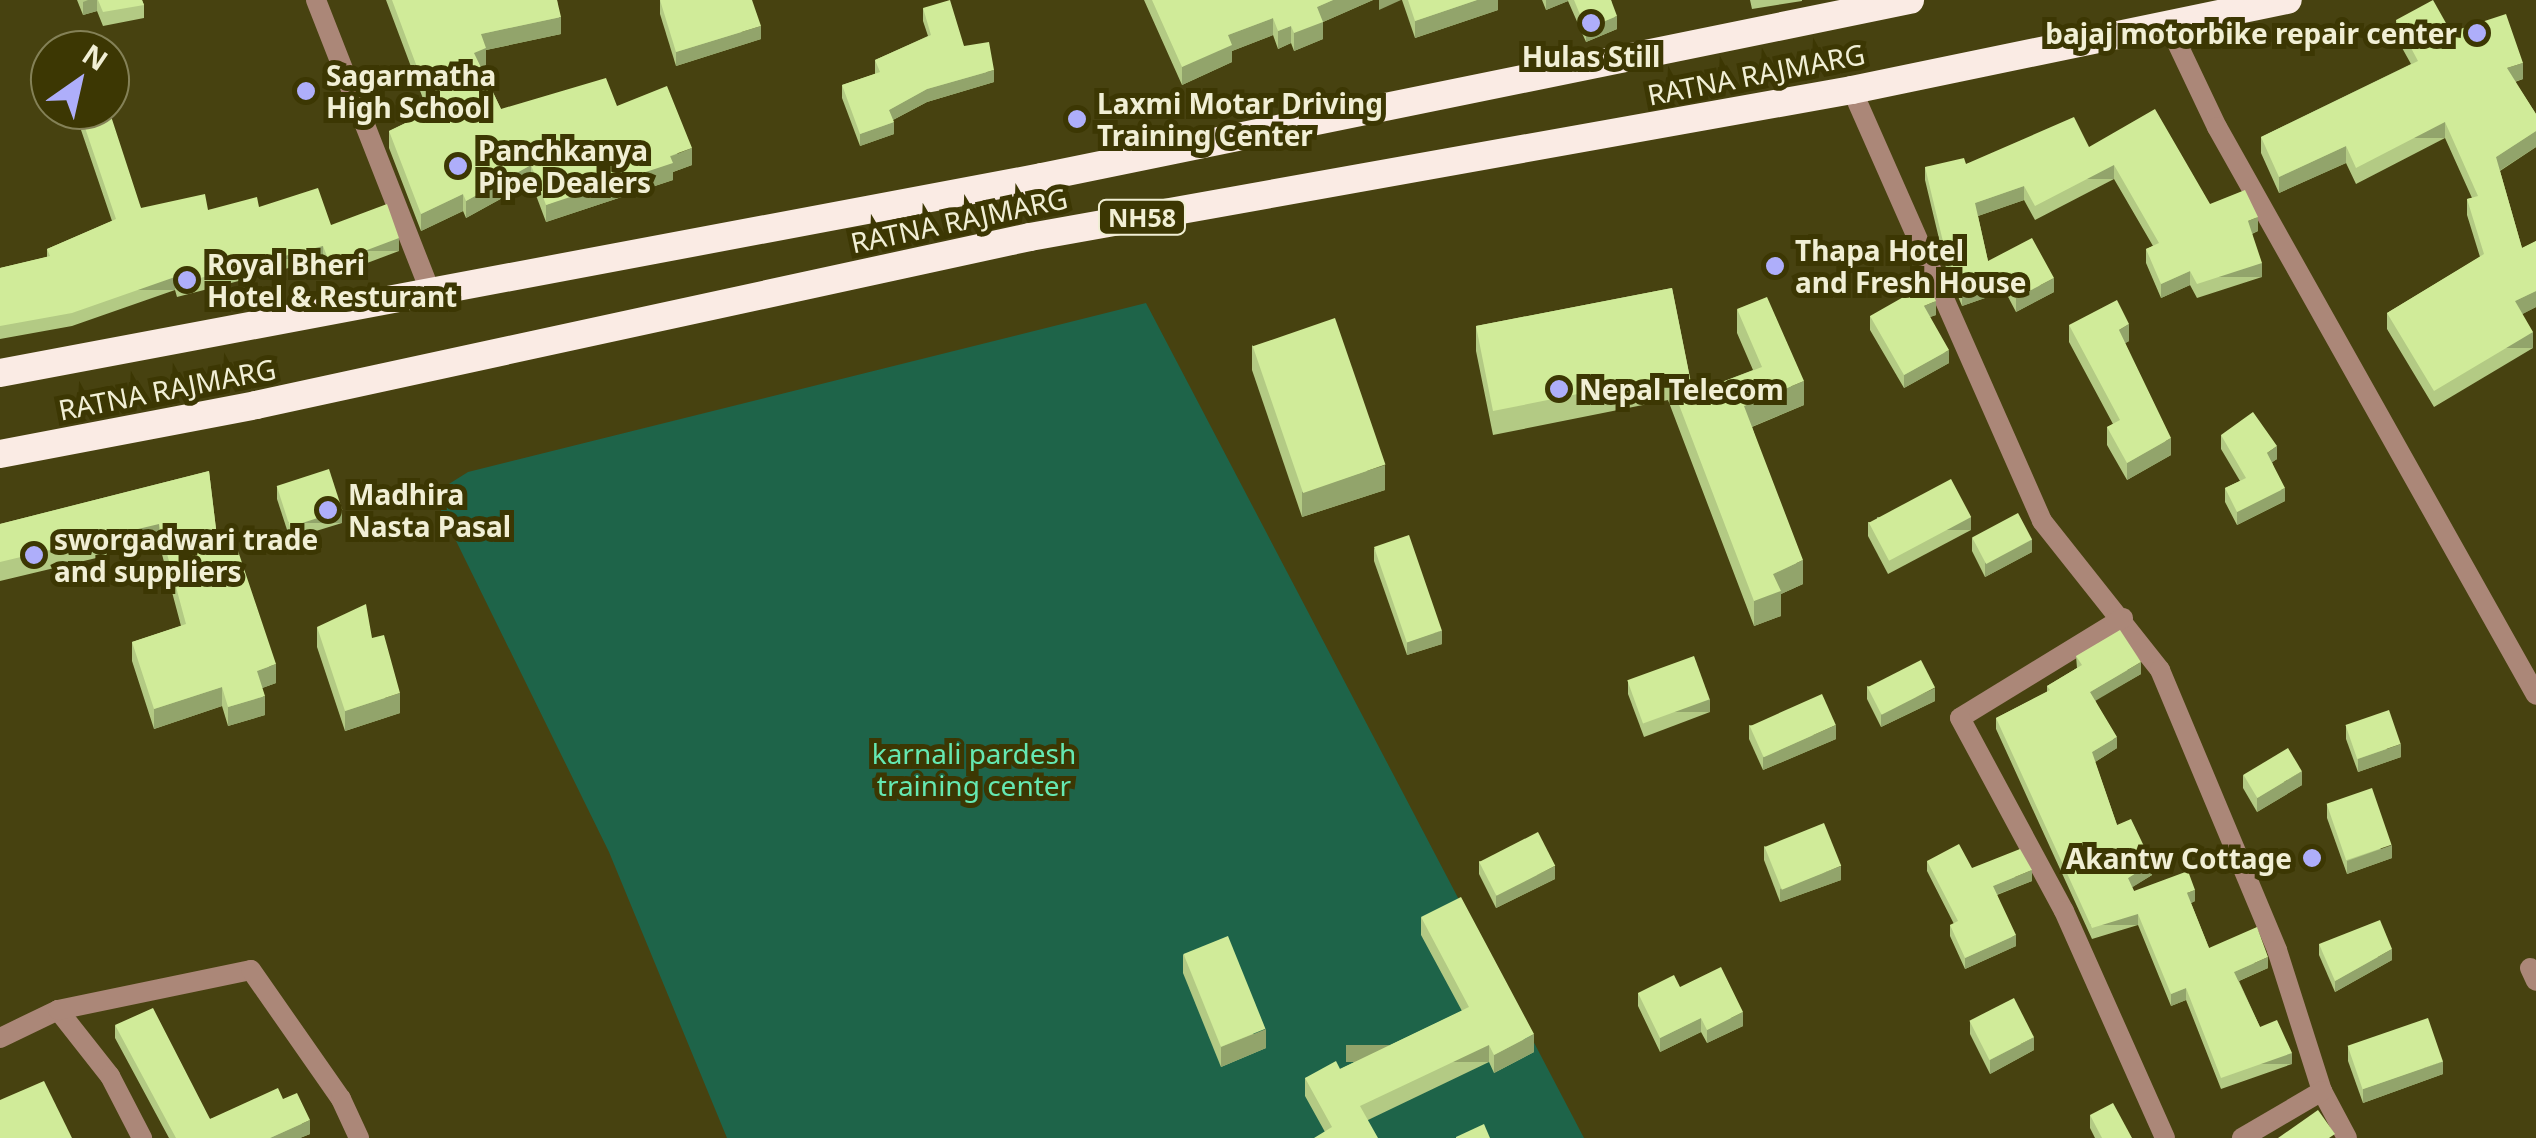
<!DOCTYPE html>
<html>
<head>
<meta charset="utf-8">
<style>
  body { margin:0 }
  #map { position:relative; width:2536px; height:1138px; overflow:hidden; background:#474210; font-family:"Noto Sans",sans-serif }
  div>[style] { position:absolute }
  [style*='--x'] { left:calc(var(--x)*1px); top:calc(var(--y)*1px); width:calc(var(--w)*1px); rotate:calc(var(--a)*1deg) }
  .green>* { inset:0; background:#1e6449 }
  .minor>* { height:20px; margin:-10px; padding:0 10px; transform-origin:10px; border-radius:10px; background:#ab8778 }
  .trunk>* { height:28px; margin:-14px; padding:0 14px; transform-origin:14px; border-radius:14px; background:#faebe4 }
  .wall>* { inset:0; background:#b3ca84 }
  .shaded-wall>* { inset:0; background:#92a46b; transform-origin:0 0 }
  .building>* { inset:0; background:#d0eb99; transform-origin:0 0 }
  .dots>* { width:28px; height:28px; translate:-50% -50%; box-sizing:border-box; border:5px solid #3c3703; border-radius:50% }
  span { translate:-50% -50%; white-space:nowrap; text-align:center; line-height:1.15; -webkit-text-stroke:10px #3c3703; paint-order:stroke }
  .shield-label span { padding:2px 8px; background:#3c3703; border:2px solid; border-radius:8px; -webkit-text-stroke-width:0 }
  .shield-label { font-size:25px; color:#f1efd5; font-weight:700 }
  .poi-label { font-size:28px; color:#f1efd5; font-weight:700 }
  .right { translate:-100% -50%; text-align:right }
  .left { translate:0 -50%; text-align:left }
  .street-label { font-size:28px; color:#f1efd5 }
  .park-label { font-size:28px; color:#65e8b2 }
  .north { position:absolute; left:30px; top:30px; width:100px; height:100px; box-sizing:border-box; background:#3c3703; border:2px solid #848157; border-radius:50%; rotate:34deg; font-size:28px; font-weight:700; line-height:40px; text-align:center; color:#f1efd5 }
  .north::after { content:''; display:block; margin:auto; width:35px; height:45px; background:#aeaefa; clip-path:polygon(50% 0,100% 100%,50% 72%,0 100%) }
</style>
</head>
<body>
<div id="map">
  <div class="green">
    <i style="clip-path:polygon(1146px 303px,1584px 1138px,727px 1138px,609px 852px,433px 494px,468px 472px)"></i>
  </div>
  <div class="minor">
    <i style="--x:316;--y:0;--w:313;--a:68.6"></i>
    <i style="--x:2169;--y:26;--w:112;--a:64.6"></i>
    <i style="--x:2217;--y:127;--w:651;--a:60.68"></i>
    <i style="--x:1852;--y:90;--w:471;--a:66.2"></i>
    <i style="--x:2042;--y:521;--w:190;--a:51.6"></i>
    <i style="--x:2160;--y:670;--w:303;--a:67.3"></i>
    <i style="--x:2277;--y:950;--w:148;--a:72.3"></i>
    <i style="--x:2322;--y:1091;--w:53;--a:62"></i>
    <i style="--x:2123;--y:618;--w:191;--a:148.5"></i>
    <i style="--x:1960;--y:718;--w:219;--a:61.7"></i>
    <i style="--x:2064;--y:911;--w:248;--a:66"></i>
    <i style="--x:2530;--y:968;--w:14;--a:65"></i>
    <i style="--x:58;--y:1010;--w:84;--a:51.8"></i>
    <i style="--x:110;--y:1076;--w:70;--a:62.7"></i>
    <i style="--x:0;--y:1038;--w:64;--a:-25.8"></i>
    <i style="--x:58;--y:1010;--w:197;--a:-11.7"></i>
    <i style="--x:251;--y:970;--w:157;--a:55.1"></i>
    <i style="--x:341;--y:1099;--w:43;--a:65.2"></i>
    <i style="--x:2242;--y:1138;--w:93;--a:-30.4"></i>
  </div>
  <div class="trunk">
    <i style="--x:0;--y:373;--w:1060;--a:-10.65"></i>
    <i style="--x:1042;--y:177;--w:886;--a:-11.53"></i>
    <i style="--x:0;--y:454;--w:261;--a:-10.8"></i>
    <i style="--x:256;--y:405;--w:792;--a:-12.25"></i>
    <i style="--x:1030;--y:237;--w:835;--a:-10.14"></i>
    <i style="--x:1852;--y:90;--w:445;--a:-11.7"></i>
  </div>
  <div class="wall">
    <i style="clip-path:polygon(77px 0,142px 0,144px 5px,144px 18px,103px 26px,97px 11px,83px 15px)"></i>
    <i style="clip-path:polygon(386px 0,557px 0,561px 34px,486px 50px,486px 65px,481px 67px,501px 109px,617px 106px,692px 165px,673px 172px,673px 180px,546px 222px,531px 182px,466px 218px,463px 211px,421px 231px,389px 148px,389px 131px,428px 112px)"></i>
    <i style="clip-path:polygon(660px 0,761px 39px,676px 66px,660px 14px)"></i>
    <i style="clip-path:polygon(1144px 0,1373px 0,1323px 22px,1323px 39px,1294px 51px,1291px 43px,1278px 49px,1273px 35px,1232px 51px,1232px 62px,1182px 85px)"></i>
    <i style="clip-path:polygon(1402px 0,1498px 0,1498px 10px,1415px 38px)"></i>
    <i style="clip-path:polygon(1542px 0,1611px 0,1617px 29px,1586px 42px,1568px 1px,1546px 10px)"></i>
    <i style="clip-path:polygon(1750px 0,1802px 0,1802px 1px,1752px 9px)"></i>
    <i style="clip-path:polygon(923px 8px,964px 46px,994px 82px,927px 102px,893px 120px,894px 134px,860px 146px,842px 98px,842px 85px,875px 74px,875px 60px,928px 36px,923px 21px)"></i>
    <i style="clip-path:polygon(2396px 20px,2451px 32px,2523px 79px,2515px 82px,2536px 114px,2536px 147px,2500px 171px,2522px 248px,2536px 241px,2536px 307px,2522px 314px,2533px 348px,2434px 407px,2387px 329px,2387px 313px,2480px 257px,2467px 215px,2467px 199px,2472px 198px,2445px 138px,2356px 184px,2346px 163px,2279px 193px,2261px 153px,2261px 137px,2411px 64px,2396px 37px)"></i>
    <i style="clip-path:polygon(80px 113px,141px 208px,208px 210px,259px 207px,331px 225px,399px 251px,330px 277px,323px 259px,177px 297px,175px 290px,72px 326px,0 339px,0 268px,47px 257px,47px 249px,112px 221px,80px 127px)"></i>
    <i style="clip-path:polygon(2089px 147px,2210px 204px,2258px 231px,2252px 234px,2262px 277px,2197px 298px,2190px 285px,2161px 298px,2146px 263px,2146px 249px,2153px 246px,2114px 179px,2035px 220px,2024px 200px,1978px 216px,1988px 261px,2054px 292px,2016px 312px,2005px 291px,1962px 306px,1946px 268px,1925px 180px,1925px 167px,1966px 164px)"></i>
    <i style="clip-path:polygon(1672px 288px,1693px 393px,1753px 370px,1737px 333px,1737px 309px,1804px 405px,1752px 427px,1803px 584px,1781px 594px,1781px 616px,1754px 626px,1668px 400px,1493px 435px,1476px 351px,1476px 326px)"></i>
    <i style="clip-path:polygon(1936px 315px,1930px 317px,1949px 363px,1904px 388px,1870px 330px,1870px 316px)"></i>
    <i style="clip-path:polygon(2069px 325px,2129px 341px,2125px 343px,2171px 455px,2127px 480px,2107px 445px,2107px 427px,2113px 424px,2069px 342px)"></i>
    <i style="clip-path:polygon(1252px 345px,1385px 490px,1302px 517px,1252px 370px)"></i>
    <i style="clip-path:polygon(2221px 435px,2277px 459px,2272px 462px,2285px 501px,2237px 525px,2225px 502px,2225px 488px,2240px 481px,2221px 449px)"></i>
    <i style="clip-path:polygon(209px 471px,217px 537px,276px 683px,262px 688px,265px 715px,228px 726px,222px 706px,154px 729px,132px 661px,132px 642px,181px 626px,159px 543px,0 581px,0 524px)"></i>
    <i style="clip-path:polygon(277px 486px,342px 523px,290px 539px,277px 499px)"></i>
    <i style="clip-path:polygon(1868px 522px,1971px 530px,1888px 574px,1868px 536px)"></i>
    <i style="clip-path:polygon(1972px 538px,2032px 552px,1985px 577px,1972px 551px)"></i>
    <i style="clip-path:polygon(1374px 548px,1442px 644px,1407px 655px,1374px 561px)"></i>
    <i style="clip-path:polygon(317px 627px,400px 713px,345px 731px,317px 647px)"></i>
    <i style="clip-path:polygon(2076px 656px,2141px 674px,2095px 700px,2117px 748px,2095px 762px,2117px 825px,2152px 875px,2132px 887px,2134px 891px,2195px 901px,2191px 903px,2209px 948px,2268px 968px,2239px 981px,2260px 1027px,2292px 1064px,2221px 1089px,2186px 1000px,2171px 1006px,2138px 925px,2092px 939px,1996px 729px,1996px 718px,2047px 692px,2047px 686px,2077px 668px)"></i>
    <i style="clip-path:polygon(1628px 681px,1710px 712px,1644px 737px,1628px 694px)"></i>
    <i style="clip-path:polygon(1867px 686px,1935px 701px,1881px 727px,1867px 699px)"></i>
    <i style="clip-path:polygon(1749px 725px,1836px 739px,1763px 770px,1749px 739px)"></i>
    <i style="clip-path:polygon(2346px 725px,2401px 757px,2358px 772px,2346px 739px)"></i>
    <i style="clip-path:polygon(2243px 775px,2302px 785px,2257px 812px,2243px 788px)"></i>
    <i style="clip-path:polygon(2327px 804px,2392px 858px,2347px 874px,2327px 818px)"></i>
    <i style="clip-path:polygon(1764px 846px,1841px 880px,1780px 902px,1764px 860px)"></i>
    <i style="clip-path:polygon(1479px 861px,1555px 879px,1496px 908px,1479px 874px)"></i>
    <i style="clip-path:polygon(1927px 861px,1972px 868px,2032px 881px,1997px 895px,2016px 946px,1965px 969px,1950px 936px,1950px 925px,1954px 924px,1927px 871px)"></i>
    <i style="clip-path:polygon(1421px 917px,1534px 1052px,1494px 1073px,1489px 1062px,1368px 1120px,1325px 1132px,1305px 1096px,1305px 1078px,1340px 1069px,1462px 1011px,1421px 935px)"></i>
    <i style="clip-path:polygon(2319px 944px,2392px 960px,2335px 992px,2319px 955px)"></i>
    <i style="clip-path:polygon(1183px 954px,1266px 1048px,1221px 1067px,1183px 973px)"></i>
    <i style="clip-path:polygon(1680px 987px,1743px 1026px,1707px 1043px,1701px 1032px,1660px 1052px,1638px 1006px,1638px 993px)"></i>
    <i style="clip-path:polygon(1970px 1021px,2034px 1050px,1990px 1074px,1970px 1034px)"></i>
    <i style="clip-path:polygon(115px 1025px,210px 1119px,283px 1099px,310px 1134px,300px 1138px,169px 1138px,115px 1038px)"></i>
    <i style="clip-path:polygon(2348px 1047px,2443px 1074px,2363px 1103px,2348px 1061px)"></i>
    <i style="clip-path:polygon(2090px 1115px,2132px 1138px,2095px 1138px,2090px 1128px)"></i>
  </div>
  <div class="shaded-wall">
    <i style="clip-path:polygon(88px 0,97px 0,97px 11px,83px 15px,83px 2px)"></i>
    <i style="clip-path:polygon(1333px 0,1373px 0,1323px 22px,1323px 39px,1294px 51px,1294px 33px,1317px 7px)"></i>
    <i style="clip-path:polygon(1379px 0,1401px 0,1379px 10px)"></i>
    <i style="clip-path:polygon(1477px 0,1498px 0,1498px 10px,1415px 38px,1415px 21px)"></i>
    <i style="clip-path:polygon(1546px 0,1568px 0,1568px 1px,1546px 10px)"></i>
    <i style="clip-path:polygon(1617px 16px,1617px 29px,1586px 42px,1586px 29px)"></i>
    <i style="clip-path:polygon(561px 17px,561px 34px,486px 50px,486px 65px,474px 70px,474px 53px,481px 34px)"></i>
    <i style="clip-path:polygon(1273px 18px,1273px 35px,1232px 51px,1232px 62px,1182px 85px,1182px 67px,1228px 35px)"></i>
    <i style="clip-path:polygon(761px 26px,761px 39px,676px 66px,676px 52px)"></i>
    <i style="clip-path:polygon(1291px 26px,1291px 43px,1278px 49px,1278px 31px)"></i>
    <i style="clip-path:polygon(2523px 63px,2523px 79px,2507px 84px,2507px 68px)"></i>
    <i style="clip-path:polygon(994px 70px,994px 82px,927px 102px,889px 122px,889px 110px,927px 89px)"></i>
    <i style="clip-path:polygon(894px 122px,894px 134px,860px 146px,860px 134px)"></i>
    <i style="left:2445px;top:122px;width:16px;height:100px;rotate:90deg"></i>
    <i style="clip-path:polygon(2536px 131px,2536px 147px,2496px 173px,2496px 157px)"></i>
    <i style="clip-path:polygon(2346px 146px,2346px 163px,2279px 193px,2279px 177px)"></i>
    <i style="clip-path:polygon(692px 148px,692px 165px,673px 172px,673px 180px,546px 222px,546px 205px)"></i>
    <i style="clip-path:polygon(531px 165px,531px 182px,466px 218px,466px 201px)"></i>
    <i style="left:2114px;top:165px;width:14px;height:89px;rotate:90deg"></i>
    <i style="clip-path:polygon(2024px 186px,2024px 200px,1975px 217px,1975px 203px)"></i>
    <i style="clip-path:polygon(463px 194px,463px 211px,421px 231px,421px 214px)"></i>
    <i style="clip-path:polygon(2258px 217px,2258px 231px,2248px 235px,2248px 221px)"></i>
    <i style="left:399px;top:238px;width:13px;height:74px;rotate:90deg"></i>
    <i style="left:323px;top:246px;width:13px;height:151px;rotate:90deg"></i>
    <i style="left:2262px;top:263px;width:14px;height:68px;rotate:90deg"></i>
    <i style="clip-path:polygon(2190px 271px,2190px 285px,2161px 298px,2161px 284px)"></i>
    <i style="left:175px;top:277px;width:13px;height:109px;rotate:90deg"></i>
    <i style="clip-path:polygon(2005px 277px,2005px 291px,1962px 306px,1962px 292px)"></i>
    <i style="clip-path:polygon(2054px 278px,2054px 292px,2016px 312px,2016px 298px)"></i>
    <i style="clip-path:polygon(2536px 291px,2536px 307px,2515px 318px,2515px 301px)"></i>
    <i style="clip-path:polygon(1936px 301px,1936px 315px,1924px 319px,1924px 306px)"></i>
    <i style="clip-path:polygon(2129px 324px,2129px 341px,2119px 347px,2119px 330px)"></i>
    <i style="left:2533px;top:332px;width:16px;height:115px;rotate:90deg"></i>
    <i style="clip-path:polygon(1949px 350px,1949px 363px,1904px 388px,1904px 375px)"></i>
    <i style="clip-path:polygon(1804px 381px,1804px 405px,1744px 430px,1744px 406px)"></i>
    <i style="clip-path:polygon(2171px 438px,2171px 455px,2127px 480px,2127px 463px)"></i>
    <i style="clip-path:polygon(2277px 446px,2277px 459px,2267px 466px,2267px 453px)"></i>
    <i style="clip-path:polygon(1385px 465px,1385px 490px,1302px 517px,1302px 492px)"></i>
    <i style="clip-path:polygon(2285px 488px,2285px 501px,2237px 525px,2237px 512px)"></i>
    <i style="left:342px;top:510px;width:13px;height:54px;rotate:90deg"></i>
    <i style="left:1971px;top:517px;width:13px;height:94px;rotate:90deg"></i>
    <i style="left:159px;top:524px;width:19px;height:163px;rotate:90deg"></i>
    <i style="clip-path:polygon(2032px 539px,2032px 552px,1985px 577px,1985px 563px)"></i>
    <i style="clip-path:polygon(1803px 560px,1803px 584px,1781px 594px,1781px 616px,1754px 626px,1754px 601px,1773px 574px)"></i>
    <i style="clip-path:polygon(1442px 630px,1442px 644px,1407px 655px,1407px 642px)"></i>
    <i style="clip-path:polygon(2141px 662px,2141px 674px,2090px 704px,2090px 692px)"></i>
    <i style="clip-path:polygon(276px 664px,276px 683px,257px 690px,257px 671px)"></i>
    <i style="clip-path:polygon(222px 687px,222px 706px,154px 729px,154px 709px)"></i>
    <i style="clip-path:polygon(1935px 688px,1935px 701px,1881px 727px,1881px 713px)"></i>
    <i style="clip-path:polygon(400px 693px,400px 713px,345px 731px,345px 711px)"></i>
    <i style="clip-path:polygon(265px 696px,265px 715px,228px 726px,228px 707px)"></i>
    <i style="left:1710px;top:699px;width:13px;height:71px;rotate:90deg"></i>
    <i style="clip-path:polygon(1836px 725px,1836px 739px,1763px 770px,1763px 757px)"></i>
    <i style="clip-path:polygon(2117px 737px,2117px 748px,2092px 764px,2092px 752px)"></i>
    <i style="clip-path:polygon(2401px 744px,2401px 757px,2358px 772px,2358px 759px)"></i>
    <i style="clip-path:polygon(2302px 771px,2302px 785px,2257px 812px,2257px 798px)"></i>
    <i style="clip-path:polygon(2392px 845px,2392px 858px,2347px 874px,2347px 861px)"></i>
    <i style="clip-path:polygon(2152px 863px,2152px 875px,2128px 890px,2128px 878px)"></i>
    <i style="clip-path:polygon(1555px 866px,1555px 879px,1496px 908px,1496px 895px)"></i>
    <i style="clip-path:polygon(1841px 866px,1841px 880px,1780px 902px,1780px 889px)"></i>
    <i style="clip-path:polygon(2032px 870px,2032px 881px,1993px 896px,1993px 886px)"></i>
    <i style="clip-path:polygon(2195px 890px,2195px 901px,2187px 905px,2187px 893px)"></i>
    <i style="left:2138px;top:914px;width:11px;height:48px;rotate:90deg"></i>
    <i style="clip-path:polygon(2016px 935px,2016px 946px,1965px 969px,1965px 958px)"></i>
    <i style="clip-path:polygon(2392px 949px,2392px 960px,2335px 992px,2335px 981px)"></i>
    <i style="clip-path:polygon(2268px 957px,2268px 968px,2234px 983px,2234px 972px)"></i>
    <i style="clip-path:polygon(2186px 988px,2186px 1000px,2171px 1006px,2171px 994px)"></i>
    <i style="clip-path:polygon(1743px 1012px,1743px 1026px,1707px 1043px,1707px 1030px)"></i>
    <i style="clip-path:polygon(1701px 1018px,1701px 1032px,1660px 1052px,1660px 1038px)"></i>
    <i style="clip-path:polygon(1266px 1029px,1266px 1048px,1221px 1067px,1221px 1047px)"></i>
    <i style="clip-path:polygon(1534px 1034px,1534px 1052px,1494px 1073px,1494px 1055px)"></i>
    <i style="clip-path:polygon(2034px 1037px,2034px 1050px,1990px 1074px,1990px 1060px)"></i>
    <i style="left:1489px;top:1045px;width:17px;height:143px;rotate:90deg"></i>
    <i style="left:2292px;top:1053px;width:11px;height:75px;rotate:90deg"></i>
    <i style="clip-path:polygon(2443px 1061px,2443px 1074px,2363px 1103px,2363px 1089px)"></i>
    <i style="clip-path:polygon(310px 1120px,310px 1134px,300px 1138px,270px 1138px)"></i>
  </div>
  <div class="building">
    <i style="clip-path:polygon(98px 0,142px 0,144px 5px,103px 12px)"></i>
    <i style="clip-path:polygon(392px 0,557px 0,561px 17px,481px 34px,486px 48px,474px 53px,501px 109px,606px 78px,617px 106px,667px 86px,692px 148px,670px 156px,673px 163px,546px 205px,531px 165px,466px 201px,463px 194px,421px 214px,389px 131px,433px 110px)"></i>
    <i style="clip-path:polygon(660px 0,752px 0,761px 26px,676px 52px)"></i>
    <i style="clip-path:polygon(950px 0,964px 46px,989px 42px,994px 70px,927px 89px,889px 110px,894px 122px,860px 134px,842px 85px,880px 72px,875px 60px,931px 35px,923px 8px)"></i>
    <i style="clip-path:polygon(1152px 0,1333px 0,1317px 7px,1323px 22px,1294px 33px,1291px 26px,1278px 31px,1273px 18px,1228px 35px,1232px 45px,1182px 67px)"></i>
    <i style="clip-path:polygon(1408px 0,1477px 0,1415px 21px)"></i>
    <i style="clip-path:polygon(1574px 0,1611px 0,1617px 16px,1586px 29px)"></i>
    <i style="clip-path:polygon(2433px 0,2451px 32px,2506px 14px,2523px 63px,2507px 68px,2536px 114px,2536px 131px,2496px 157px,2522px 248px,2536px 241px,2536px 291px,2515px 301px,2533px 332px,2434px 391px,2387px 313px,2484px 254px,2467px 199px,2478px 196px,2445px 122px,2356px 168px,2346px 146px,2279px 177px,2261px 137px,2418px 61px,2396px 20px)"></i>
    <i style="clip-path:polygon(2155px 109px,2210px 204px,2245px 190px,2258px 217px,2248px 221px,2262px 263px,2197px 284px,2190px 271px,2161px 284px,2146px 249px,2159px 243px,2114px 165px,2035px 206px,2024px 186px,1975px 203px,1988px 261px,2032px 238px,2054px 278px,2016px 298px,2005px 277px,1962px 292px,1946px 254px,1925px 167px,1964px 158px,1966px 164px,2074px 117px,2089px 147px)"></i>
    <i style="clip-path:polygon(90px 110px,109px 110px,141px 208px,205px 194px,208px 210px,257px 197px,259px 207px,318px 188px,331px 225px,387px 204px,399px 238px,330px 264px,323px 246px,177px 284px,175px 277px,72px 313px,0 326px,0 268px,50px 256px,47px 249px,116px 219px,80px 113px)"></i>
    <i style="clip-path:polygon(1928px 283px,1936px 301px,1924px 306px,1949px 350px,1904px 375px,1870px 316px)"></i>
    <i style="clip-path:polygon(1672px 288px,1693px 393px,1762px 367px,1737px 309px,1767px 297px,1804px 381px,1744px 406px,1803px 560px,1773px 574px,1781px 591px,1754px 601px,1668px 376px,1493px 411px,1476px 326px)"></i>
    <i style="clip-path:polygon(2117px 300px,2129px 324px,2119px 330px,2171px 438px,2127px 463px,2107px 427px,2120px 420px,2069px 325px)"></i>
    <i style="left:1335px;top:318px;width:155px;height:87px;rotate:71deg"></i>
    <i style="clip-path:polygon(2253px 412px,2277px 446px,2267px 453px,2285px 488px,2237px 512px,2225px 488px,2246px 478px,2221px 435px)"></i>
    <i style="left:329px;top:469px;width:43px;height:55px;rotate:72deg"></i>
    <i style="clip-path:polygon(209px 471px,217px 537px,232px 533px,276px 664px,257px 671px,265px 696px,228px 707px,222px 687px,154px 709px,132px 642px,186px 624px,159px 524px,0 562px,0 524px)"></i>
    <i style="left:1951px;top:479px;width:43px;height:93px;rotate:62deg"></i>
    <i style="left:2018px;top:513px;width:30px;height:52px;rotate:62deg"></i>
    <i style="left:1409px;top:535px;width:101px;height:37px;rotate:71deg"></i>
    <i style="clip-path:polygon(366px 604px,372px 638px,384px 635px,400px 693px,345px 711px,317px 627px)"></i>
    <i style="clip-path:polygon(2120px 630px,2141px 662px,2090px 692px,2117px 737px,2092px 752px,2117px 825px,2131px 819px,2152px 863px,2128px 878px,2134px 891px,2188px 871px,2195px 890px,2187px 893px,2209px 948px,2257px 927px,2268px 957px,2234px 972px,2260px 1027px,2277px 1020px,2292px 1053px,2221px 1078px,2186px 988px,2171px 994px,2138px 914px,2092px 928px,1996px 718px,2050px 690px,2047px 686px,2082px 665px,2076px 656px)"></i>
    <i style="left:1694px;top:656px;width:46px;height:71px;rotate:70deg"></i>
    <i style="left:1921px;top:660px;width:31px;height:60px;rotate:63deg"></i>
    <i style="left:1822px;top:694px;width:34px;height:79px;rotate:66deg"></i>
    <i style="left:2389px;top:710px;width:36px;height:46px;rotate:71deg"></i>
    <i style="left:2288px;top:748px;width:27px;height:52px;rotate:59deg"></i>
    <i style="left:2372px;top:788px;width:60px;height:48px;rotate:71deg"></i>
    <i style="left:1824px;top:823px;width:46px;height:64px;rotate:68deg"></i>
    <i style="left:1538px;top:832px;width:38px;height:66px;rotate:63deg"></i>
    <i style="clip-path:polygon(1959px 844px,1972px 868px,2020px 849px,2032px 870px,1993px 886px,2016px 935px,1965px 958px,1950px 925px,1958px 921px,1927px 861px)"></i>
    <i style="clip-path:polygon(1461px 897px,1534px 1034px,1494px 1055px,1489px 1045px,1360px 1106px,1378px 1138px,1314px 1138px,1332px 1127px,1305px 1078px,1336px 1061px,1340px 1069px,1469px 1007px,1421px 917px)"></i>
    <i style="clip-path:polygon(2380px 920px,2392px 949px,2335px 981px,2319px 944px)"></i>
    <i style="left:1228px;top:936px;width:100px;height:48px;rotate:68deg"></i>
    <i style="clip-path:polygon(1721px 967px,1743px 1012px,1707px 1030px,1701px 1018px,1660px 1038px,1638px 993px,1674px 975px,1680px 987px)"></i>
    <i style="left:2014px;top:998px;width:44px;height:50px;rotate:63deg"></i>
    <i style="clip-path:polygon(153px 1008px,210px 1119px,278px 1088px,283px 1099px,297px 1093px,310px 1120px,270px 1138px,176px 1138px,115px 1025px)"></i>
    <i style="left:2428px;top:1018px;width:46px;height:85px;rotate:71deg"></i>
    <i style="clip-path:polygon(44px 1081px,72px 1138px,0 1138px,0 1100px)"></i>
    <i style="clip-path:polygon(2113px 1103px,2132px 1138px,2102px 1138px,2090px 1115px)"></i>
    <i style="clip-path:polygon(2318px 1110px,2335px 1134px,2329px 1138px,2278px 1138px)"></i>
    <i style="clip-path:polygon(1484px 1124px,1490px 1138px,1456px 1138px,1456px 1137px)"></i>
  </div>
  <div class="dots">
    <i style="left:1591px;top:23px;background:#aeaefa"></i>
    <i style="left:2477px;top:33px;background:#aeaefa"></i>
    <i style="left:306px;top:91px;background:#aeaefa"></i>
    <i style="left:1077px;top:119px;background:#aeaefa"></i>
    <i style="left:458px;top:166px;background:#aeaefa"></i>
    <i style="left:1775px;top:266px;background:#aeaefa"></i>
    <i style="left:187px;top:280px;background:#aeaefa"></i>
    <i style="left:1559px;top:389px;background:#aeaefa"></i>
    <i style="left:328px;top:510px;background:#aeaefa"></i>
    <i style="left:34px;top:555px;background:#aeaefa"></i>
    <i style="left:2312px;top:858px;background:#aeaefa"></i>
  </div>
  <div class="shield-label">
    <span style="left:1142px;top:217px">NH58</span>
  </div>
  <div class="poi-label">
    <span class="right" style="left:2457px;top:33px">bajaj motorbike repair center</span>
    <span style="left:1591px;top:56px">Hulas Still</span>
    <span class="left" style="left:326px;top:91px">Sagarmatha<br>High School</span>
    <span class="left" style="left:1097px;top:119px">Laxmi Motar Driving<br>Training Center</span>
    <span class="left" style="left:478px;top:166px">Panchkanya<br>Pipe Dealers</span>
    <span class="left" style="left:1795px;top:266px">Thapa Hotel<br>and Fresh House</span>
    <span class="left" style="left:207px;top:280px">Royal Bheri<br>Hotel &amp; Resturant</span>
    <span class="left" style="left:1579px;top:389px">Nepal Telecom</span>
    <span class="left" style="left:348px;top:510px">Madhira<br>Nasta Pasal</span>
    <span class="left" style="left:54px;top:555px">sworgadwari trade<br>and suppliers</span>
    <span class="right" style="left:2292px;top:858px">Akantw Cottage</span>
  </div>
  <div class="street-label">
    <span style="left:1756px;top:74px;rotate:-11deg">RATNA RAJMARG</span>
    <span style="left:959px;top:220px;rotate:-12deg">RATNA RAJMARG</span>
    <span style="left:167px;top:389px;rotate:-11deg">RATNA RAJMARG</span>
  </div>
  <div class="park-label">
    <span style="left:974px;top:769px">karnali pardesh<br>training center</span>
  </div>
  <div class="north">N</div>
</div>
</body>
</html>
